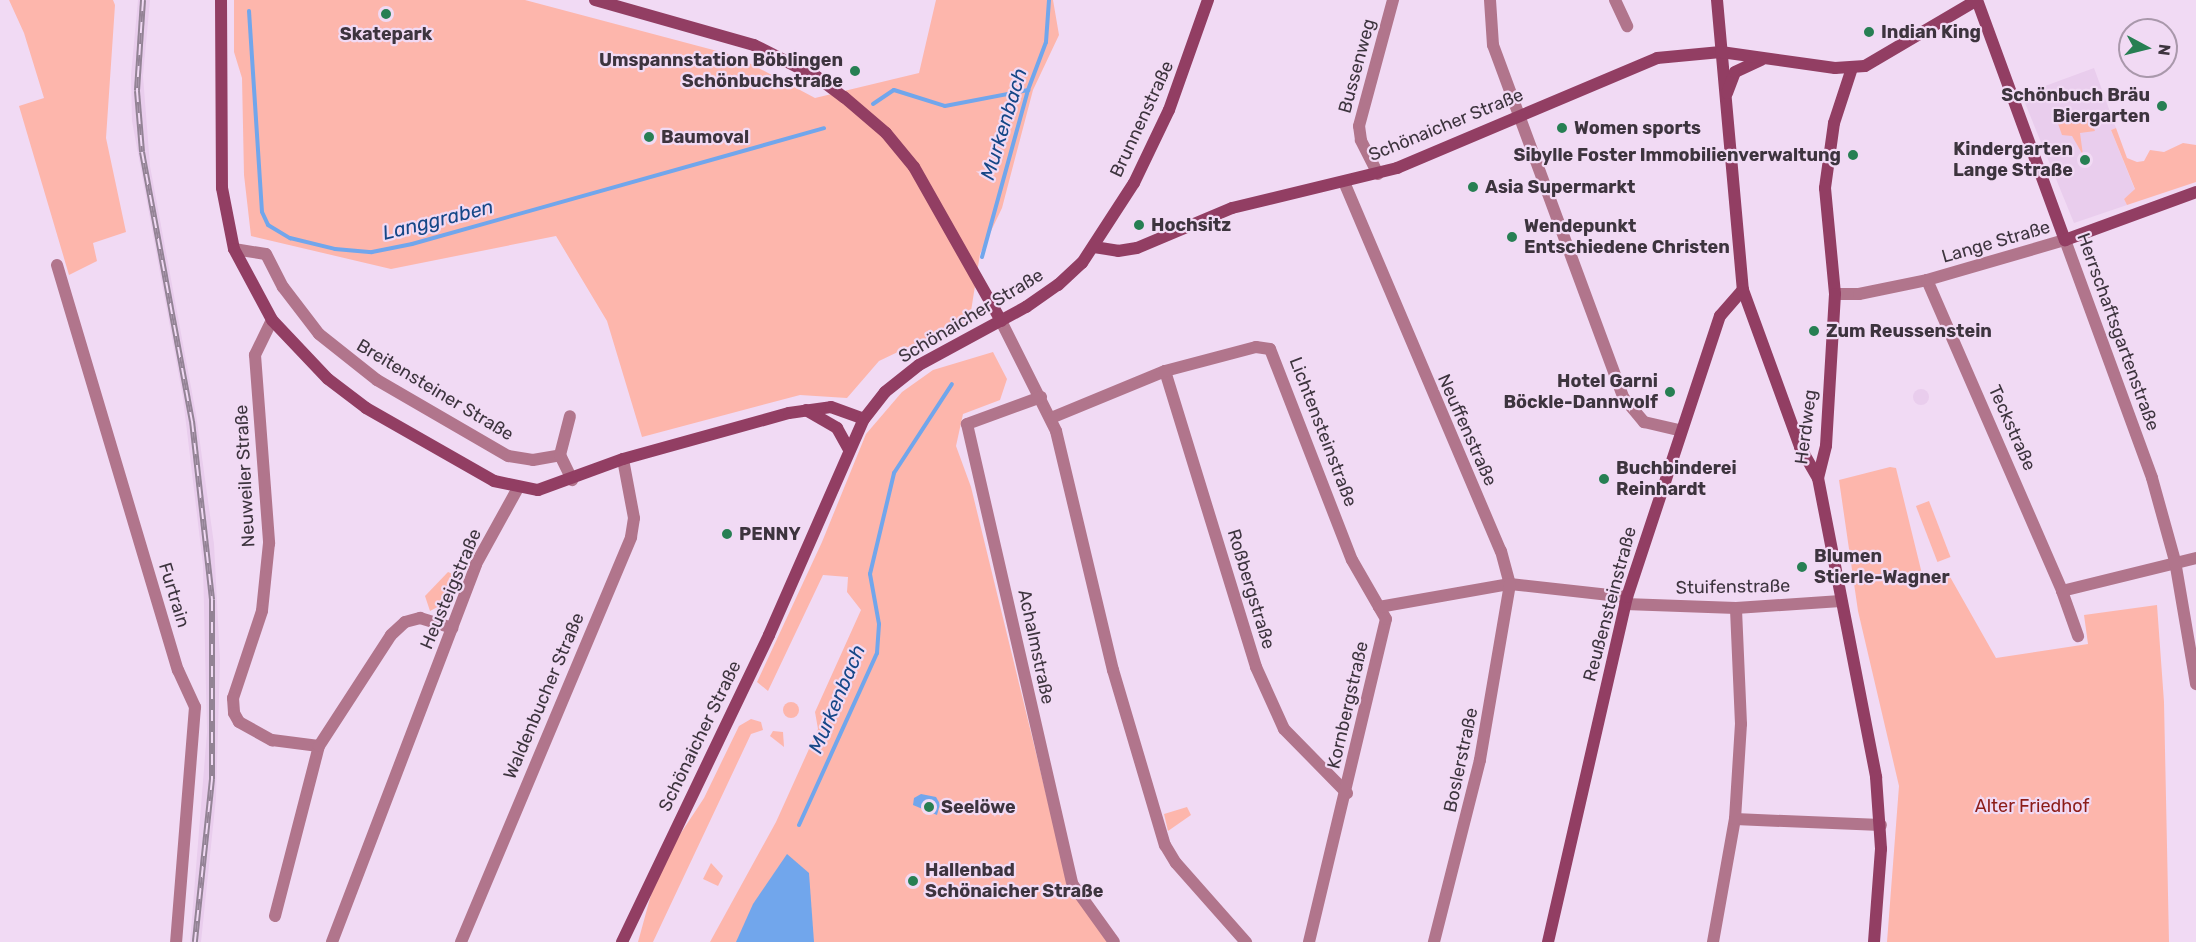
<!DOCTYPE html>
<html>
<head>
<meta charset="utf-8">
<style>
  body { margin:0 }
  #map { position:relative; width:2196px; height:942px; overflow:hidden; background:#f1daf4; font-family:Rubik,sans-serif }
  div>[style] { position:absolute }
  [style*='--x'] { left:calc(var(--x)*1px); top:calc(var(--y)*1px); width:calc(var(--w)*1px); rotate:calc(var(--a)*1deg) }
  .built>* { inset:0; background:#e9cded }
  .round { border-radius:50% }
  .green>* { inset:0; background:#fdb6ac; transform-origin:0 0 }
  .water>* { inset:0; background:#71a6ec }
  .stream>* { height:4px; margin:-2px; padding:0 2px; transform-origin:2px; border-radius:2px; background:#71a6ec }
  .street>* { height:12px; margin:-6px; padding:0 6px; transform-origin:6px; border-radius:6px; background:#b1758c }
  .secondary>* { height:12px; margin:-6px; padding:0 6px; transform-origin:6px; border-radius:6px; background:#923e63 }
  .rail>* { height:6px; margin-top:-3px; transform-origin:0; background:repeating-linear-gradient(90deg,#f1daf4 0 11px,#938395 0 22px); box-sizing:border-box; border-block:2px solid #938395 }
  .dots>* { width:16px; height:16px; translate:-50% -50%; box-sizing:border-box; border:3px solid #f1daf4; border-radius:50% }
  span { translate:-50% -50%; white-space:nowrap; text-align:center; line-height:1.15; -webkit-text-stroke:4.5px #f1daf4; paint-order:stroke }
  .poi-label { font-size:18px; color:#3d343e; font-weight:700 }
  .left { translate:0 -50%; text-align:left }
  .right { translate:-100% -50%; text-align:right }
  .street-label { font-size:18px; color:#3d343e }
  .park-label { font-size:18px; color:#8c1c18 }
  .water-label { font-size:20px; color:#154787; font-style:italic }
  .north { position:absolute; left:2118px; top:18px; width:60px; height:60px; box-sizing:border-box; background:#f1daf4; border:2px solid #a998ab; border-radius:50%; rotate:97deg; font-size:16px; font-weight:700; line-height:24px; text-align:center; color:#3d343e }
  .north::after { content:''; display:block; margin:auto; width:21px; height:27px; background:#277f53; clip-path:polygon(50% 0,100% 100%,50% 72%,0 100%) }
</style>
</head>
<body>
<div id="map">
  <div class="built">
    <i style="clip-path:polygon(138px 0,150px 0,143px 76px,150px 166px,196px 414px,214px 544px,220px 660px,216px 798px,201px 942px,190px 942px,207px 732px,203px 565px,183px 398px,132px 121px,131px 75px)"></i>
    <i style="clip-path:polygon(2094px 68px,2116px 128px,2111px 130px,2135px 190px,2124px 199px,2127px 205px,2074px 223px,2025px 103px,2040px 97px,2037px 89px)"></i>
    <i class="round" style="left:1913px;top:389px;width:16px;height:16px"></i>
  </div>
  <div class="green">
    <i style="clip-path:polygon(9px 0,113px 0,115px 5px,106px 138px,126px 232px,93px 243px,97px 261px,69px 275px,19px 106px,44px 98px,24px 33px)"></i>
    <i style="clip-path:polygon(234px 0,525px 0,736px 56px,815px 98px,919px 73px,936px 0,1053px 0,1059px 35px,1033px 90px,1002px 208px,980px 254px,969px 324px,925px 339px,879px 361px,847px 398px,800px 395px,642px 437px,607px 321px,556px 236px,391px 269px,251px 236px,244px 175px,242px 78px,234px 52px)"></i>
    <i style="clip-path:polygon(2075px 111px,2090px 117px,2095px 131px,2080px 133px,2083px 155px,2072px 136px,2062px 135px,2056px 118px)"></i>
    <i style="clip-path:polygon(2116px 128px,2127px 158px,2137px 162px,2144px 161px,2150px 150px,2164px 152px,2183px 143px,2196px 145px,2196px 182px,2127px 205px,2124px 199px,2135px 189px,2111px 130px)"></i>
    <i style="clip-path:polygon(993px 352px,1007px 379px,1000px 400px,963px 414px,956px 446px,971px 487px,1058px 843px,1108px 942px,710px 942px,776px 822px,818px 729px,815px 712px,861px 610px,847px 592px,848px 577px,823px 575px,768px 691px,757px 682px,822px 542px,866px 434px,902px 392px,933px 370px)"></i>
    <i style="clip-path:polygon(1890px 467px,1896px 468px,1923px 578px,1949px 575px,1996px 658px,2088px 644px,2084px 615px,2157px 605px,2164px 702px,2169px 942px,1887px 942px,1899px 786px,1858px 611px,1839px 480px)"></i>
    <i style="left:1929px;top:501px;width:60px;height:14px;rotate:69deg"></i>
    <i style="clip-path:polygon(448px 572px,455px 575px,445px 603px,430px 611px,425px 596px)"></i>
    <i class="round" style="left:783px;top:702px;width:16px;height:16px"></i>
    <i style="clip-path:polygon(751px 719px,761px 722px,763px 730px,751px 734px,653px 942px,638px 942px,652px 891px,677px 839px,704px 798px,739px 726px)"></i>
    <i style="clip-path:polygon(773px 731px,783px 732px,784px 747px,770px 736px)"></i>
    <i style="clip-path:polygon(1187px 807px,1191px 815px,1168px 831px,1164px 814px)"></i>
    <i style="clip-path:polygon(711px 863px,723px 876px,718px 886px,703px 879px)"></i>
  </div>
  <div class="water">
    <i style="clip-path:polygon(921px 794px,936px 797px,940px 804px,937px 815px,913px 805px,914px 798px)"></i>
    <i style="clip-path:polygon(787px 854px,809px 873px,814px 942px,736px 942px,753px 904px)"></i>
  </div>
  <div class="stream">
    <i style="--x:249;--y:11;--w:201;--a:86.3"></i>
    <i style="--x:262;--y:212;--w:14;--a:65"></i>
    <i style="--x:268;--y:225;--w:26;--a:31"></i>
    <i style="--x:290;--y:238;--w:46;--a:13.7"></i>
    <i style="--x:335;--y:249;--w:37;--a:5"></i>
    <i style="--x:372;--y:252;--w:41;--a:-11.3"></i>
    <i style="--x:412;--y:244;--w:428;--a:-15.7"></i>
    <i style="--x:873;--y:104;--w:25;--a:-34"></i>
    <i style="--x:894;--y:90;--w:53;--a:17.4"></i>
    <i style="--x:945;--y:106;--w:85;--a:-10.9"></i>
    <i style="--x:982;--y:257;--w:173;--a:-74.6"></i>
    <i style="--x:1028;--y:90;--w:51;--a:-69.4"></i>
    <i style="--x:1046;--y:42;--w:42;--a:-85.9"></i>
    <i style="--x:799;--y:825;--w:189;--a:-65.6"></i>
    <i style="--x:877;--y:653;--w:29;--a:-86"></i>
    <i style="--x:879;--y:624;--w:51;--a:-100.2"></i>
    <i style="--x:870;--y:574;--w:104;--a:-76.6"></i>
    <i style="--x:894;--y:473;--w:106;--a:-56.9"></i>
  </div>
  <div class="street">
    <i style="--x:1490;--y:0;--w:45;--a:86.2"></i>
    <i style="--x:1493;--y:45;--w:375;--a:69.7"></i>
    <i style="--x:1623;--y:397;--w:33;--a:50"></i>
    <i style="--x:1644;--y:422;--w:37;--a:13"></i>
    <i style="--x:1615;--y:0;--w:29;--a:65"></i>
    <i style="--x:1378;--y:174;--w:38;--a:-117"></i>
    <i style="--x:1361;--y:140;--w:14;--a:-98"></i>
    <i style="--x:1359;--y:126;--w:131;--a:-74.9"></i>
    <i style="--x:1344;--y:182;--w:401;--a:67"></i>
    <i style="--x:1501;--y:551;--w:34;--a:75"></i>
    <i style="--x:1510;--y:584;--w:118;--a:6.3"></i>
    <i style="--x:234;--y:249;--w:32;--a:9"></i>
    <i style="--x:266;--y:254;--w:37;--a:63"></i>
    <i style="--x:283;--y:287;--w:59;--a:52.5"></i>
    <i style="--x:319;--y:334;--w:74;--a:38.4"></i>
    <i style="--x:377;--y:380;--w:151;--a:30.1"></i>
    <i style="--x:508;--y:456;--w:25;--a:9"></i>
    <i style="--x:533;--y:460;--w:27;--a:-10"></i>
    <i style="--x:560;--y:455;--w:28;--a:64"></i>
    <i style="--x:57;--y:265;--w:423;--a:73.4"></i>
    <i style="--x:178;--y:670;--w:41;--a:65.3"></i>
    <i style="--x:195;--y:707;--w:236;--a:94.6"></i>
    <i style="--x:1927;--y:280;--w:339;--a:66.5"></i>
    <i style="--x:2062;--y:591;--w:138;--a:-13.8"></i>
    <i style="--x:1835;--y:294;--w:24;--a:0"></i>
    <i style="--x:1859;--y:294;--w:69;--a:-11.6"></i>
    <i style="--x:1927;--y:280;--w:144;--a:-16.2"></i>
    <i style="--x:2065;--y:240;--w:253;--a:69.9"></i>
    <i style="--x:2152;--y:478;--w:86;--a:74.5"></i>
    <i style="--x:2175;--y:561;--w:125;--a:80.3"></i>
    <i style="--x:272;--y:320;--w:39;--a:116"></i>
    <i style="--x:255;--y:355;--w:189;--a:85.7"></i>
    <i style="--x:269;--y:543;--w:68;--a:95.9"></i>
    <i style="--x:262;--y:611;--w:92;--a:108.4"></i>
    <i style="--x:233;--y:698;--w:15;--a:86"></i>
    <i style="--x:234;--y:713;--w:10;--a:61"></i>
    <i style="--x:239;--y:722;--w:38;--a:29"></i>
    <i style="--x:272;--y:740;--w:47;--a:7.3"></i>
    <i style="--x:1001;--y:321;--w:123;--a:63.4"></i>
    <i style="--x:1056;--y:431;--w:246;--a:76.6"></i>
    <i style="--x:1113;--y:670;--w:183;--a:73.5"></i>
    <i style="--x:1165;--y:845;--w:21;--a:59"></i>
    <i style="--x:1176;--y:863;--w:106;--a:48.5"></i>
    <i style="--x:1165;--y:371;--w:310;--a:72.9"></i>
    <i style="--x:1256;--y:667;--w:68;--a:65.7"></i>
    <i style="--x:1284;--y:729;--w:90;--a:45.5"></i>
    <i style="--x:1041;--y:397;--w:79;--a:160"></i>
    <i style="--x:967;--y:424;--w:473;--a:77.1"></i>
    <i style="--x:1073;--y:885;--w:70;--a:54.3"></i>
    <i style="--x:1051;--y:418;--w:123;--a:-22.4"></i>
    <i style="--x:1165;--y:371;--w:94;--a:-14.8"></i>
    <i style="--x:1256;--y:347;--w:14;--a:8"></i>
    <i style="--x:1270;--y:349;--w:226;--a:68.8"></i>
    <i style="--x:1352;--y:560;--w:54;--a:60.1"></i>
    <i style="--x:560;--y:455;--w:40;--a:-75.6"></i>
    <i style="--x:2062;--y:591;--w:48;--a:70.4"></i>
    <i style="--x:1625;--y:604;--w:111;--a:2.1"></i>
    <i style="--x:1736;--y:608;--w:105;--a:-3.8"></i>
    <i style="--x:1735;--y:819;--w:146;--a:2.4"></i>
    <i style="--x:275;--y:916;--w:176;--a:-75.5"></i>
    <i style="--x:319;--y:746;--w:132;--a:-57"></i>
    <i style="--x:391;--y:635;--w:19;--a:-43"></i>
    <i style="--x:405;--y:622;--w:16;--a:-15"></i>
    <i style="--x:420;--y:618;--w:34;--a:17"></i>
    <i style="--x:332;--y:942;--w:404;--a:-69.1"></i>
    <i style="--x:476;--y:564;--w:87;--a:-61.1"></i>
    <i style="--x:461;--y:942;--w:439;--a:-67.2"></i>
    <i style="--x:631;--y:537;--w:19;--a:-81"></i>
    <i style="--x:634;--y:518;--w:60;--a:-100.6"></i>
    <i style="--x:1309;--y:942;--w:332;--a:-76.6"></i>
    <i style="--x:1386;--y:619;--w:14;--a:-120"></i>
    <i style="--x:1379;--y:607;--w:133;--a:-10"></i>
    <i style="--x:1510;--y:584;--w:179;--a:99.7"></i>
    <i style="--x:1480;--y:760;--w:188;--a:104.2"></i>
    <i style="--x:1713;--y:942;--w:125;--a:-79.9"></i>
    <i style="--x:1735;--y:819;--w:95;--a:-86.4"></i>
    <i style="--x:1741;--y:724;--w:116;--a:-92.5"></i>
  </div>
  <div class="secondary">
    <i style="--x:221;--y:0;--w:188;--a:89.7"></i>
    <i style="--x:222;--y:188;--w:62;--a:78.9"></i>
    <i style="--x:234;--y:249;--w:81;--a:61.8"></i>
    <i style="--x:272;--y:320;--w:81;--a:46.5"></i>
    <i style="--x:328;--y:379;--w:48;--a:37.3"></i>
    <i style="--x:366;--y:408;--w:147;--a:29.7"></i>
    <i style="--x:494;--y:481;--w:45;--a:11.6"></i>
    <i style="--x:538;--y:490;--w:90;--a:-20"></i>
    <i style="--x:623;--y:459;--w:172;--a:-15.5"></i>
    <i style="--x:789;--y:413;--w:42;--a:-8.1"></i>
    <i style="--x:831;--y:407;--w:35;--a:20"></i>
    <i style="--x:595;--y:0;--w:165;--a:15.8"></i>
    <i style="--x:754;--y:45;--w:71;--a:26.9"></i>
    <i style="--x:817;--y:77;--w:34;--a:37"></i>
    <i style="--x:844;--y:97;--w:55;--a:40.6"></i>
    <i style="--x:886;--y:133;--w:44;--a:50.5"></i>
    <i style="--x:914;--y:167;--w:177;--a:60.5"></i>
    <i style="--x:1717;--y:0;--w:291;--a:84.9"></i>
    <i style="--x:1743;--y:290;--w:167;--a:70"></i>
    <i style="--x:1800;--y:447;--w:36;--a:60"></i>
    <i style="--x:1977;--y:0;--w:256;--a:69.9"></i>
    <i style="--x:2065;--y:240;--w:140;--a:-20.1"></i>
    <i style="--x:1852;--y:68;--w:58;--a:108.1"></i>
    <i style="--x:1834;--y:123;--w:66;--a:97.9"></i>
    <i style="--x:1825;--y:188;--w:106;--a:84.6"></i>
    <i style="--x:1835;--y:294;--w:152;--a:93.4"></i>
    <i style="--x:1826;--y:446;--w:33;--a:104"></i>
    <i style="--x:1818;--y:478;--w:305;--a:79"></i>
    <i style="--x:1876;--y:777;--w:72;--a:86"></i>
    <i style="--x:1881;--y:849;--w:93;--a:94.3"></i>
    <i style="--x:1727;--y:93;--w:22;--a:-69"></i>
    <i style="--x:1735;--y:72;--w:29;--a:-25"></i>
    <i style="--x:1094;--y:247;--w:24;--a:9"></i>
    <i style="--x:1118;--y:251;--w:19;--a:-9"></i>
    <i style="--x:1137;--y:248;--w:103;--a:-22.8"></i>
    <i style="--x:1232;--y:208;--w:170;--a:-13.6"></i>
    <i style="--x:1397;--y:168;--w:282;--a:-22.9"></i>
    <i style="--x:1657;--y:58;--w:64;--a:-5.4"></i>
    <i style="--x:1721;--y:52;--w:115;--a:8"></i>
    <i style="--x:1835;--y:68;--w:30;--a:-4"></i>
    <i style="--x:1865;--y:66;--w:130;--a:-30.5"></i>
    <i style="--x:806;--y:410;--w:36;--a:30"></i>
    <i style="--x:837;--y:428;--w:25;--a:61"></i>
    <i style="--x:622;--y:942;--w:340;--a:-64.4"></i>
    <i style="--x:769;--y:635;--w:236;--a:-66.3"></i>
    <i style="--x:864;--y:419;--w:34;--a:-52"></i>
    <i style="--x:885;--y:392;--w:43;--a:-38.5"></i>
    <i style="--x:919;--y:365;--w:122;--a:-28.5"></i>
    <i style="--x:1026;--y:307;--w:39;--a:-35"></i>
    <i style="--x:1058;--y:285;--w:33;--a:-43"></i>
    <i style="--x:1082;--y:263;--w:95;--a:-57"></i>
    <i style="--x:1134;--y:183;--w:81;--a:-64.4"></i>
    <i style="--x:1169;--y:110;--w:117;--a:-70.5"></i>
    <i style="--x:1548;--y:942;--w:354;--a:-77.1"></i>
    <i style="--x:1627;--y:597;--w:296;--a:-71.7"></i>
    <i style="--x:1720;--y:316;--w:35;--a:-49"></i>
  </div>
  <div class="rail">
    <i style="--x:143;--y:0;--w:91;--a:93.8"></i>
    <i style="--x:137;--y:91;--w:61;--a:85.3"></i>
    <i style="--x:142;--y:152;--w:274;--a:79.5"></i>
    <i style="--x:192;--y:421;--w:180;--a:83.6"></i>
    <i style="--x:212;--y:600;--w:179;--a:90"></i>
    <i style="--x:212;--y:779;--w:164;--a:96"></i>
  </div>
  <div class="dots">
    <i style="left:386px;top:14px;background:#277f53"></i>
    <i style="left:1869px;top:32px;background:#277f53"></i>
    <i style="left:855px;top:71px;background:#277f53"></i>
    <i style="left:2162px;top:106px;background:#277f53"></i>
    <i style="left:1562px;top:128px;background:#277f53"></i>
    <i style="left:649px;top:137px;background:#277f53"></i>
    <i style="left:1853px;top:155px;background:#277f53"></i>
    <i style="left:2085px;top:160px;background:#277f53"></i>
    <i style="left:1473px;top:187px;background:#277f53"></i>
    <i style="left:1139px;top:225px;background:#277f53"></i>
    <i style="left:1512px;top:237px;background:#277f53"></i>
    <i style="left:1814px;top:331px;background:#277f53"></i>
    <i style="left:1670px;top:392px;background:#277f53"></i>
    <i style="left:1604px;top:479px;background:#277f53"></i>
    <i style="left:727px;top:534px;background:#277f53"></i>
    <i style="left:1802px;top:567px;background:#277f53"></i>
    <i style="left:929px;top:807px;background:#277f53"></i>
    <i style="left:913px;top:881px;background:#277f53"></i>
  </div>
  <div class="poi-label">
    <span class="left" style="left:1881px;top:32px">Indian King</span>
    <span style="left:386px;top:34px">Skatepark</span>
    <span class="right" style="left:843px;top:71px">Umspannstation Böblingen<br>Schönbuchstraße</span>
    <span class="right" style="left:2150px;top:106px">Schönbuch Bräu<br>Biergarten</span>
    <span class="left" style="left:1574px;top:128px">Women sports</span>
    <span class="left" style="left:661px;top:137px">Baumoval</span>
    <span class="right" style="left:2073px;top:160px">Kindergarten<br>Lange Straße</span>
    <span class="right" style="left:1841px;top:155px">Sibylle Foster Immobilienverwaltung</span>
    <span class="left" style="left:1485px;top:187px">Asia Supermarkt</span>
    <span class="left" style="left:1151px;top:225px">Hochsitz</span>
    <span class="left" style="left:1524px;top:237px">Wendepunkt<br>Entschiedene Christen</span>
    <span class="left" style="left:1826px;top:331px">Zum Reussenstein</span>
    <span class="right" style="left:1658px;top:392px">Hotel Garni<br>Böckle-Dannwolf</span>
    <span class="left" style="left:1616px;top:479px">Buchbinderei<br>Reinhardt</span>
    <span class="left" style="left:739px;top:534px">PENNY</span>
    <span class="left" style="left:1814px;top:567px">Blumen<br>Stierle-Wagner</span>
    <span class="left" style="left:941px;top:807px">Seelöwe</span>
    <span class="left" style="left:925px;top:881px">Hallenbad<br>Schönaicher Straße</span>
  </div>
  <div class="street-label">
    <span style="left:1357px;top:66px;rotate:-75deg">Bussenweg</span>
    <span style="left:1142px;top:119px;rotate:-65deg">Brunnenstraße</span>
    <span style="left:1446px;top:125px;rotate:-22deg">Schönaicher Straße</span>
    <span style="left:1996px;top:242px;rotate:-16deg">Lange Straße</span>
    <span style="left:971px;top:316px;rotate:-31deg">Schönaicher Straße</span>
    <span style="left:2118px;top:332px;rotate:70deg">Herrschaftsgartenstraße</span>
    <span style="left:435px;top:390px;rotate:31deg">Breitensteiner Straße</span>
    <span style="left:1806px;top:427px;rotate:-83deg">Herdweg</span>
    <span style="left:2012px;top:428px;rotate:66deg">Teckstraße</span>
    <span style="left:1467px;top:430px;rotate:66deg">Neuffenstraße</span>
    <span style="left:1323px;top:432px;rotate:69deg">Lichtensteinstraße</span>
    <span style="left:245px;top:476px;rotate:-93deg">Neuweiler Straße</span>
    <span style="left:1733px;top:587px;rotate:-1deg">Stuifenstraße</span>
    <span style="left:451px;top:589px;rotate:-67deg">Heusteigstraße</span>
    <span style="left:1251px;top:589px;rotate:73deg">Roßbergstraße</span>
    <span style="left:174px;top:595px;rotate:73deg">Furtrain</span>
    <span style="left:1610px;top:604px;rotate:-75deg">Reußensteinstraße</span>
    <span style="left:1036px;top:647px;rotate:78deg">Achalmstraße</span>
    <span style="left:544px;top:696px;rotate:-67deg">Waldenbucher Straße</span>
    <span style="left:1348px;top:705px;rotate:-77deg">Kornbergstraße</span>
    <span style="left:700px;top:736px;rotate:-64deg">Schönaicher Straße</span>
    <span style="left:1461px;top:760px;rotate:-78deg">Boslerstraße</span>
  </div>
  <div class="park-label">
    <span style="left:2032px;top:806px">Alter Friedhof</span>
  </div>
  <div class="water-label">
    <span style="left:1004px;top:124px;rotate:-73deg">Murkenbach</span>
    <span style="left:438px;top:220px;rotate:-14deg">Langgraben</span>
    <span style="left:837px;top:699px;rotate:-67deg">Murkenbach</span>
  </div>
  <div class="north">N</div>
</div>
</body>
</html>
